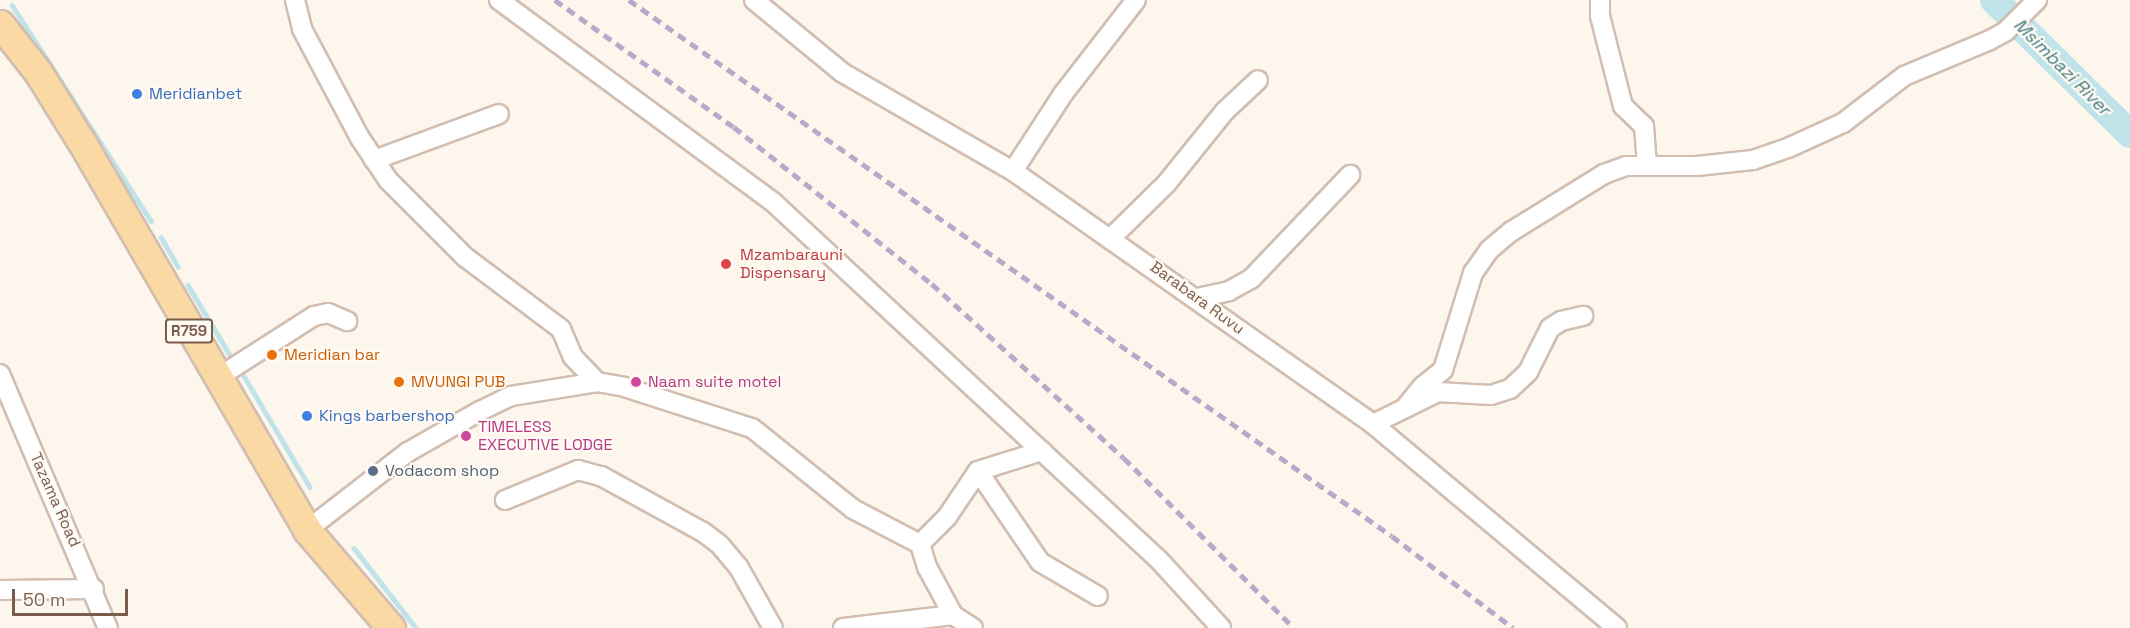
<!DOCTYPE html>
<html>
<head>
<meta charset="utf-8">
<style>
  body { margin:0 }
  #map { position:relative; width:2130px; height:628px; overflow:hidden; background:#fdf6ec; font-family:"Space Grotesk",sans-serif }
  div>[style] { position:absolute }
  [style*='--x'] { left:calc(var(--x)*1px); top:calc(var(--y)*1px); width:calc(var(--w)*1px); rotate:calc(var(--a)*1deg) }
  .stream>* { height:4.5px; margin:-2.25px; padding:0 2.25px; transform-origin:2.25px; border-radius:2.25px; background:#bfe3e8 }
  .river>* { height:28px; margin:-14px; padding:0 14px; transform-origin:14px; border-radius:14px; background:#bfe3e8 }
  .roads { filter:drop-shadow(2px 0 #d1beb0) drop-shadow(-2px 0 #d1beb0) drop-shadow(0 2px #d1beb0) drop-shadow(0 -2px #d1beb0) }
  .street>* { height:18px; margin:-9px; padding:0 9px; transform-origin:9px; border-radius:9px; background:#fff }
  .primary>* { height:27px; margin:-13.5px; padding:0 13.5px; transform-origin:13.5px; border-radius:13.5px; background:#fbd9a5 }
  .rail>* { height:4.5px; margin-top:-2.25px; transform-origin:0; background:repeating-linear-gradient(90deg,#b9a8c9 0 9px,transparent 0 15px) }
  .dots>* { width:16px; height:16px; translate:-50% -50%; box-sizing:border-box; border:3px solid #fffaf3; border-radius:50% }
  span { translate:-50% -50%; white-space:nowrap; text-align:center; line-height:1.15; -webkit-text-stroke:4.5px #fffaf3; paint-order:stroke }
  .shield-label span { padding:2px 4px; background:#fffaf3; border:2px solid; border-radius:4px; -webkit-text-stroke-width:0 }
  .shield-label { font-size:15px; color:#7a5c4d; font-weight:700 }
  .shop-label { font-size:16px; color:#366cbe }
  .left { translate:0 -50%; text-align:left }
  .health-label { font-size:16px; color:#be3a42 }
  .street-label { font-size:16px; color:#7a5c4d }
  .food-label { font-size:16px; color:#c56008 }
  .hotel-label { font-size:16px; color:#b23c85 }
  .service-label { font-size:16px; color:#4e5e75 }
  .water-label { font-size:18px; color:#437c86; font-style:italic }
  .scale { position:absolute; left:12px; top:589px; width:116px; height:27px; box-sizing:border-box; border:3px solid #7a5c4d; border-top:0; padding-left:8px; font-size:18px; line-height:21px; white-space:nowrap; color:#7a5c4d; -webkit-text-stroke:4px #fffaf3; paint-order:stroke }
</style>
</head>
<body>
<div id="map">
  <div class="stream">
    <i style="--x:12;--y:5;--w:257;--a:57.2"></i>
    <i style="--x:161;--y:237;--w:34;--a:60"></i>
    <i style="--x:188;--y:285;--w:82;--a:59"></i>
    <i style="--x:244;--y:376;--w:129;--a:59.3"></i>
    <i style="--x:354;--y:548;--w:101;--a:52.2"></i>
  </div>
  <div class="river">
    <i style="--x:1994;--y:0;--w:191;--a:44.6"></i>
  </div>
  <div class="roads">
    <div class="street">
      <i style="--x:295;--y:0;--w:30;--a:76"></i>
      <i style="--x:302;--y:29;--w:123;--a:62"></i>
      <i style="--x:360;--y:138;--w:50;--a:56.3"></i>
      <i style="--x:388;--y:180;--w:109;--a:45"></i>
      <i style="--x:465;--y:257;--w:120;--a:36.9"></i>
      <i style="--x:561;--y:329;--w:30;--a:67"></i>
      <i style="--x:573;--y:357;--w:35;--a:46"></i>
      <i style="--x:499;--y:0;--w:342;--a:36.4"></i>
      <i style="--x:774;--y:203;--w:525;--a:42.84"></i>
      <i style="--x:1159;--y:560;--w:92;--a:47.6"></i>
      <i style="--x:754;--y:0;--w:115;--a:39.4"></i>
      <i style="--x:843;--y:73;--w:196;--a:30"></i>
      <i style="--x:1013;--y:171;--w:440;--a:35.1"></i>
      <i style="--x:1373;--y:424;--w:318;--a:39.9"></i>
      <i style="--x:1600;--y:0;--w:16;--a:90"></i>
      <i style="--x:1600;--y:16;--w:93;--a:75.7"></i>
      <i style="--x:1623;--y:106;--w:29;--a:44"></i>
      <i style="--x:1644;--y:126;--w:40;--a:85.7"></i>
      <i style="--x:374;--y:160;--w:133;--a:-20.2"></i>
      <i style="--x:1013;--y:171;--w:92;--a:-57"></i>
      <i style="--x:1063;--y:94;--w:119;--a:-52.2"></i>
      <i style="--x:1112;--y:237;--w:76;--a:-44.5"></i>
      <i style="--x:1166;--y:184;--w:94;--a:-51.1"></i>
      <i style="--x:1225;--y:111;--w:45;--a:-43.2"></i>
      <i style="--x:1197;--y:298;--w:33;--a:-12"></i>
      <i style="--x:1229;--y:291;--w:25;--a:-29"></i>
      <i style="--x:1251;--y:279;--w:144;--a:-46.4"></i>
      <i style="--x:0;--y:374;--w:276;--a:67"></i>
      <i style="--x:217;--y:378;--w:115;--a:-32.6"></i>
      <i style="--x:314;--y:316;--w:14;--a:-12"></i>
      <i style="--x:328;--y:313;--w:21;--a:23"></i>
      <i style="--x:1405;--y:408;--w:28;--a:-51"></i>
      <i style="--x:1423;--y:386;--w:26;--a:-39"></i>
      <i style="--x:1443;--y:370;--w:102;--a:-72.8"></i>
      <i style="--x:1473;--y:273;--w:28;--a:-55"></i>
      <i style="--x:1489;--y:250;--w:30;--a:-40"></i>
      <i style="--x:1512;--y:231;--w:108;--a:-31.8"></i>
      <i style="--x:1604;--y:174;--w:23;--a:-20"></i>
      <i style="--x:1626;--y:166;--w:71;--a:0"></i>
      <i style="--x:1697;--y:166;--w:56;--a:-6.1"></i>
      <i style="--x:1753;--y:160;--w:39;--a:-19"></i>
      <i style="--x:1790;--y:147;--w:58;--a:-24.4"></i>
      <i style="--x:1843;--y:123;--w:77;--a:-37.6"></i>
      <i style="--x:1904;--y:76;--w:93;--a:-22.7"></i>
      <i style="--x:1990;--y:40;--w:18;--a:-29"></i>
      <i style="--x:2006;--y:31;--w:44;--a:-45"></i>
      <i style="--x:1373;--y:424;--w:72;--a:-26.2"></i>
      <i style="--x:1438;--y:392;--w:53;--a:3.2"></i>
      <i style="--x:1491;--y:395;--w:20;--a:-18"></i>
      <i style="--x:1510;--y:389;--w:25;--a:-43"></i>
      <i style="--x:1528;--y:372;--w:49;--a:-63.4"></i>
      <i style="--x:1550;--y:328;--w:13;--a:-32"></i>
      <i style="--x:1561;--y:321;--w:23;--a:-13"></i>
      <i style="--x:978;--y:471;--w:110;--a:55.7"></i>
      <i style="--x:1040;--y:562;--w:67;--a:30.4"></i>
      <i style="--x:505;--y:500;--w:79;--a:-22.3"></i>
      <i style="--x:578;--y:470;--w:24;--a:15"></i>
      <i style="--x:601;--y:476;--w:116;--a:28.8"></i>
      <i style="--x:703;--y:532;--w:21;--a:37"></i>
      <i style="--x:720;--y:545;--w:30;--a:50"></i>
      <i style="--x:739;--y:568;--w:69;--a:60.5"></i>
      <i style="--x:307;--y:530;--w:128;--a:-37.7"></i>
      <i style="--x:408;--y:452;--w:83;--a:-29.7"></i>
      <i style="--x:480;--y:411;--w:34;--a:-26"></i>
      <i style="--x:511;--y:396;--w:87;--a:-9.2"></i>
      <i style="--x:597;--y:382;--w:27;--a:10"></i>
      <i style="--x:624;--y:387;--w:134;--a:17.8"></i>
      <i style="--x:752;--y:428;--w:129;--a:38.7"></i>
      <i style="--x:853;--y:509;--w:76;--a:27.6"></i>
      <i style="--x:0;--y:590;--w:94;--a:-0.6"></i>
      <i style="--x:843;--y:628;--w:111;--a:-6.7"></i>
      <i style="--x:973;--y:628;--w:24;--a:-147"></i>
      <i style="--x:953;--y:615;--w:55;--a:-118.4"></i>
      <i style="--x:927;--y:567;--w:24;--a:-107"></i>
      <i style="--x:920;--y:544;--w:38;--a:-45"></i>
      <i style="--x:947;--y:517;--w:55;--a:-56"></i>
      <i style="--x:978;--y:471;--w:67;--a:-17.4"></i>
    </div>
    <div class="primary">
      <i style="--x:0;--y:24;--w:61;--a:51.6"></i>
      <i style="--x:38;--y:72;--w:81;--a:58.1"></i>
      <i style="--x:81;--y:141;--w:450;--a:59.8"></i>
      <i style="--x:307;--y:530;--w:129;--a:49.4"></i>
    </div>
  </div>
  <div class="rail">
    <i style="--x:555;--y:0;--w:219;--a:35.4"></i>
    <i style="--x:734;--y:127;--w:253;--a:38.4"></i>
    <i style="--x:932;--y:284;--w:259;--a:42.2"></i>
    <i style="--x:1124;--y:458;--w:240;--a:45"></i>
    <i style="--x:629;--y:0;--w:932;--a:35.09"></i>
    <i style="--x:1392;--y:536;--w:152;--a:37.2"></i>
  </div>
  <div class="dots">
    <i style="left:137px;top:94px;background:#3f7fe0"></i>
    <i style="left:726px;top:264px;background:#e0444e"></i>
    <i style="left:272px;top:355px;background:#e8710a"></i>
    <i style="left:399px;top:382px;background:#e8710a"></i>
    <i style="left:636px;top:382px;background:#d1479c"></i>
    <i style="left:307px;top:416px;background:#3f7fe0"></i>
    <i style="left:466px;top:436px;background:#d1479c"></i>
    <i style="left:373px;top:471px;background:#5c6f8a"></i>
  </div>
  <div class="shield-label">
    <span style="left:189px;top:331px">R759</span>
  </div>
  <div class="shop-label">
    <span class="left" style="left:149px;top:94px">Meridianbet</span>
    <span class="left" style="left:319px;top:416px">Kings barbershop</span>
  </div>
  <div class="health-label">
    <span class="left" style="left:740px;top:264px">Mzambarauni<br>Dispensary</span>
  </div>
  <div class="street-label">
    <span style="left:1197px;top:298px;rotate:36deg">Barabara Ruvu</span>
    <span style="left:55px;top:500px;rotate:66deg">Tazama Road</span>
  </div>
  <div class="food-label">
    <span class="left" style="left:284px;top:355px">Meridian bar</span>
    <span class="left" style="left:411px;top:382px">MVUNGI PUB</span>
  </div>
  <div class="hotel-label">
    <span class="left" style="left:648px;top:382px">Naam suite motel</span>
    <span class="left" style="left:478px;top:436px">TIMELESS<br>EXECUTIVE LODGE</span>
  </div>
  <div class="service-label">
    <span class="left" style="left:385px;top:471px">Vodacom shop</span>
  </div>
  <div class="water-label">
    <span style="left:2062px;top:67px;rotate:45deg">Msimbazi River</span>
  </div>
  <div class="scale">50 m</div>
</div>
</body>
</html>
